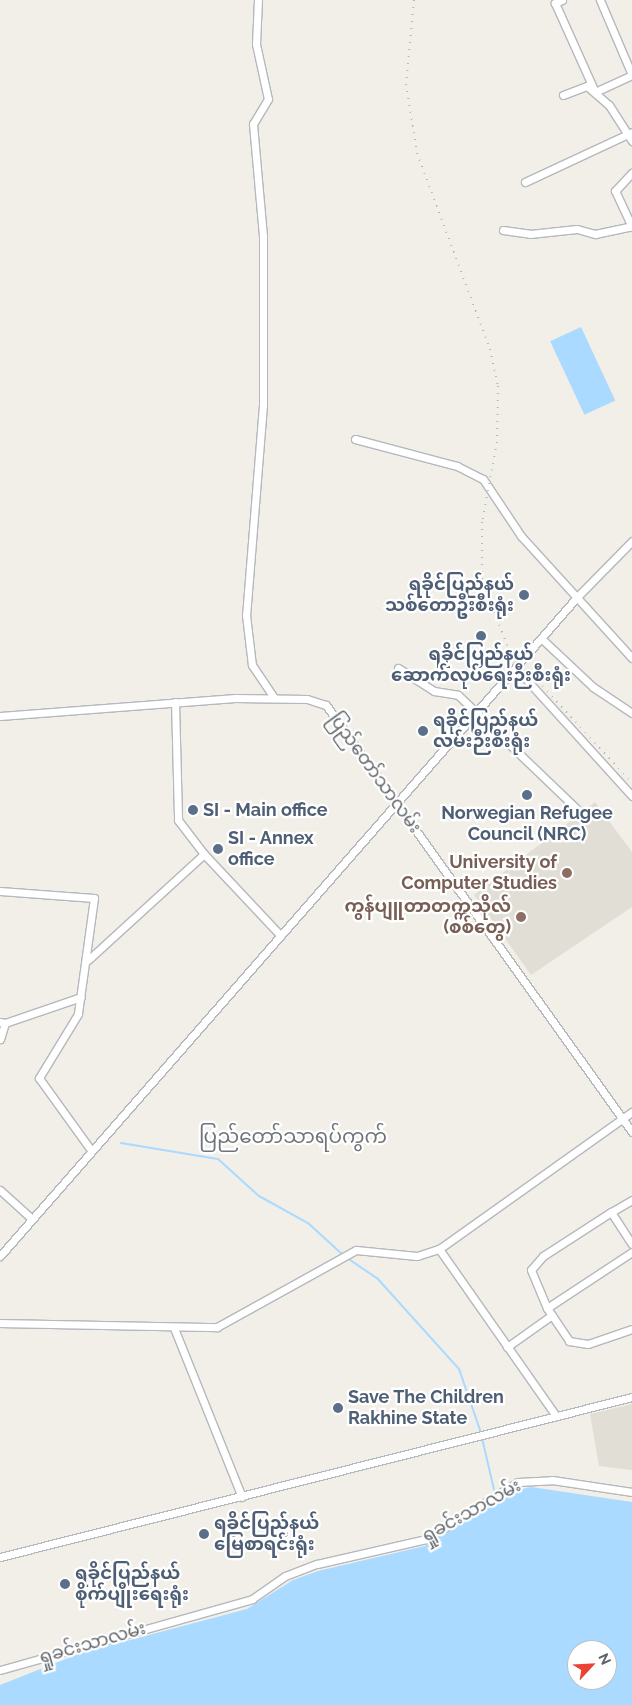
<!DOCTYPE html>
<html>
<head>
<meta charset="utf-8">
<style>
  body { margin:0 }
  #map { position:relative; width:632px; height:1705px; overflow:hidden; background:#f1efe8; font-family:Raleway,"Noto Sans Myanmar",sans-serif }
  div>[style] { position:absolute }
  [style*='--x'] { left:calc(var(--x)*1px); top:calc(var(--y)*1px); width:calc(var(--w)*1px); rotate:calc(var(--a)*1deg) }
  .education>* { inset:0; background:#e1ded6 }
  .water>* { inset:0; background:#aadaff; transform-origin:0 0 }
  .stream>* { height:2px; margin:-1px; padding:0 1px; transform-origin:1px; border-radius:1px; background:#aadaff }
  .roads { filter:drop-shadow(1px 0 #b5b8bc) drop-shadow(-1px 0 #b5b8bc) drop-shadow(0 1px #b5b8bc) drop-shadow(0 -1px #b5b8bc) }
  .minor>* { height:7px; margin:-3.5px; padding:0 3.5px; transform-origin:3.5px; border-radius:3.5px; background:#fff }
  .rail>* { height:2px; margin-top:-1px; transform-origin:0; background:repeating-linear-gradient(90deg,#b6b7b8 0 1px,transparent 0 7px) }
  .dots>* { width:14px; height:14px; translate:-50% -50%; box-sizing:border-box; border:2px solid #fff; border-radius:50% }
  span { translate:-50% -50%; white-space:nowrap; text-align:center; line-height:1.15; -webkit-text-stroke:4.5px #fff; paint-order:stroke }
  .service-label { font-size:18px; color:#4e5e75; font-weight:700 }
  .right { translate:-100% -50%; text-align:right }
  .left { translate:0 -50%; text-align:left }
  .street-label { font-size:18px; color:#5f6368 }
  .education-label { font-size:18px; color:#785e54; font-weight:700 }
  .quarter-label { font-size:20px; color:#70757a }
  .north { position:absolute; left:567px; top:1640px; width:50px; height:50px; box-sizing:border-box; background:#fff; border:1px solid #bfc1c3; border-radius:50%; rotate:65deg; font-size:14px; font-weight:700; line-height:20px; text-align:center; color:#5f6368 }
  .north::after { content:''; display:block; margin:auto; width:18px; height:22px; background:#ea4335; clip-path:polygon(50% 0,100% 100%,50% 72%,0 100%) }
</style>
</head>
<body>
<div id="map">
  <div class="education">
    <i style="clip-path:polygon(595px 802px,632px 852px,632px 907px,531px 975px,474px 895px)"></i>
    <i style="clip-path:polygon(632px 1404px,632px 1470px,599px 1466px,590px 1414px)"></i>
  </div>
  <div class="water">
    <i style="left:581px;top:327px;width:81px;height:34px;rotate:65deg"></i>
    <i style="clip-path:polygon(evenodd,531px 1487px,632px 1502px,632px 1705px,0 1705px,0 1685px,81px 1653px,247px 1609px,293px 1580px,318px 1571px,425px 1546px,513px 1491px,531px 1487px,577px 1650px,607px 1650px,607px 1680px,577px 1680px,577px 1650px)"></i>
  </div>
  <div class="stream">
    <i style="--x:121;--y:1143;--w:98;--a:9.4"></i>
    <i style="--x:218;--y:1159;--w:55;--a:42.1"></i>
    <i style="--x:259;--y:1196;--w:56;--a:28.9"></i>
    <i style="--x:308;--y:1223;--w:47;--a:42.4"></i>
    <i style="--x:347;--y:1258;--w:36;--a:34"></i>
    <i style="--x:377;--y:1278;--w:122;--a:48"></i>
    <i style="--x:459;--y:1369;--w:68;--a:71"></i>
    <i style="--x:482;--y:1438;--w:57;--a:76.9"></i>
  </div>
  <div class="roads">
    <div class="minor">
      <i style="--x:258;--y:0;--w:44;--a:92.6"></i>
      <i style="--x:256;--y:44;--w:56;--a:77.7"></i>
      <i style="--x:268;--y:99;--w:29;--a:121"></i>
      <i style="--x:253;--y:124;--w:112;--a:84.9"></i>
      <i style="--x:263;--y:236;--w:169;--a:90"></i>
      <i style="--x:263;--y:405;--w:211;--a:94.6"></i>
      <i style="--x:246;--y:615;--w:50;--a:83.2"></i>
      <i style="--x:252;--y:665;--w:40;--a:56"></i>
      <i style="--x:562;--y:0;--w:8;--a:157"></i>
      <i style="--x:555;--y:3;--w:98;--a:65.8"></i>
      <i style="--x:595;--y:92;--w:41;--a:-24.7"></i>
      <i style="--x:632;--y:75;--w:82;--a:-113.1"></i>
      <i style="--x:563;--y:95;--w:26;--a:-21"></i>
      <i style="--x:587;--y:86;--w:29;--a:41"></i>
      <i style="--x:609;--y:105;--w:43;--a:57.4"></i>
      <i style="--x:525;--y:182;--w:118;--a:-25"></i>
      <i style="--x:632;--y:227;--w:40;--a:-115"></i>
      <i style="--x:615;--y:191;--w:25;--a:-47"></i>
      <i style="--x:503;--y:230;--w:27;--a:8"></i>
      <i style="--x:530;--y:234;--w:47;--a:-6.1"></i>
      <i style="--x:577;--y:229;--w:19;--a:16"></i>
      <i style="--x:595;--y:234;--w:35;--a:-12"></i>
      <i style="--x:355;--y:439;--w:106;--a:14.8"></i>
      <i style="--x:457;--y:466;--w:29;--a:27"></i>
      <i style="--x:483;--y:479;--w:69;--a:56.3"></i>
      <i style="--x:521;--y:536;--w:165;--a:47.7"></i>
      <i style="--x:543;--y:640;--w:69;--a:43.2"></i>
      <i style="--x:593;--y:687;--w:47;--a:33.7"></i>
      <i style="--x:398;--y:668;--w:43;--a:32.6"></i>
      <i style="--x:434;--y:691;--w:24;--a:9"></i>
      <i style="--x:458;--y:695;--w:169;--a:43.8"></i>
      <i style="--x:516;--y:668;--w:173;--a:47.8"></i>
      <i style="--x:175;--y:702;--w:118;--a:88.5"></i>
      <i style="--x:178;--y:820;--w:43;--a:52.6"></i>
      <i style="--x:0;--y:716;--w:236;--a:-4.4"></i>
      <i style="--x:235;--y:698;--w:72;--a:0.8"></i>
      <i style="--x:307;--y:699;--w:20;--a:18"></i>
      <i style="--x:326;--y:705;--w:525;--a:54.37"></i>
      <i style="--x:0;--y:891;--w:94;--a:4.3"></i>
      <i style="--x:94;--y:898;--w:117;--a:97.9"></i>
      <i style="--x:78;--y:1014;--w:75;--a:121.4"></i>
      <i style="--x:39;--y:1078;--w:89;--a:54.2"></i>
      <i style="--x:88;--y:960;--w:157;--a:-42.4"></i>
      <i style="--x:204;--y:854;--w:112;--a:46.8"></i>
      <i style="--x:0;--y:1022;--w:5;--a:11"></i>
      <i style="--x:5;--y:1023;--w:17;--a:107"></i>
      <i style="--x:5;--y:1023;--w:80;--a:-18.9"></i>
      <i style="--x:0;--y:1190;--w:43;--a:42.2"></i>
      <i style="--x:632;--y:1200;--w:24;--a:150"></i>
      <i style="--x:611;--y:1212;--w:38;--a:57"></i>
      <i style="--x:611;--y:1212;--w:81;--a:147.1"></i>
      <i style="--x:543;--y:1256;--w:18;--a:131"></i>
      <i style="--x:531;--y:1270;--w:41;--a:67.2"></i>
      <i style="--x:547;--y:1308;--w:40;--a:56"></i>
      <i style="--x:569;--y:1341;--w:19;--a:9"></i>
      <i style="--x:588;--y:1344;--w:46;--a:-18.8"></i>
      <i style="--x:0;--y:1256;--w:877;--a:-48.79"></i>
      <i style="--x:578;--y:596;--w:77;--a:-45.5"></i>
      <i style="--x:547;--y:1308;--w:102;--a:-33.4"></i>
      <i style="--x:0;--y:1323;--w:217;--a:1.1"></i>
      <i style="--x:217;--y:1327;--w:159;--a:-29"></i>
      <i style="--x:356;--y:1250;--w:61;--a:5.6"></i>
      <i style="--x:417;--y:1256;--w:23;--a:-18"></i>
      <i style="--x:174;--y:1328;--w:182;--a:68.1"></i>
      <i style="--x:507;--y:1347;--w:55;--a:-35.4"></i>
      <i style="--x:556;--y:1416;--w:204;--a:-125"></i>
      <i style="--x:439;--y:1249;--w:237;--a:-35.4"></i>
      <i style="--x:0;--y:1557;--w:652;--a:-14.21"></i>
      <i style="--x:0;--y:1670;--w:262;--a:-15.7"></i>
      <i style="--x:252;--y:1599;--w:40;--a:-34.9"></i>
      <i style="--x:285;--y:1576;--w:34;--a:-21"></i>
      <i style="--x:317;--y:1564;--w:112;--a:-12.9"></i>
      <i style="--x:426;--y:1539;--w:108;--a:-31.8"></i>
      <i style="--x:518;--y:1482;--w:34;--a:-3"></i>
      <i style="--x:552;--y:1480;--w:81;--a:8.5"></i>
    </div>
  </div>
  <div class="rail">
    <i style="--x:414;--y:0;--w:84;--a:95.4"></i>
    <i style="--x:406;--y:84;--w:70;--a:80.9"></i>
    <i style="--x:417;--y:153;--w:209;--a:69.6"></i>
    <i style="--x:490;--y:349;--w:38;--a:78"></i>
    <i style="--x:498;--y:386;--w:56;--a:91"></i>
    <i style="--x:497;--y:442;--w:81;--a:100.6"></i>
    <i style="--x:482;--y:522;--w:57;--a:90"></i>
    <i style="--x:482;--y:579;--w:76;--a:69.2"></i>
    <i style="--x:509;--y:650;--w:181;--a:47.2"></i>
  </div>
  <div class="dots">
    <i style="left:524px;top:595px;background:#5c6f8a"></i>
    <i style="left:481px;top:636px;background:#5c6f8a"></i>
    <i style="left:423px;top:731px;background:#5c6f8a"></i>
    <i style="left:527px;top:795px;background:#5c6f8a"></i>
    <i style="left:193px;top:810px;background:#5c6f8a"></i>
    <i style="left:218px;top:849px;background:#5c6f8a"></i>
    <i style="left:567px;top:873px;background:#8d6e63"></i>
    <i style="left:521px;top:917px;background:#8d6e63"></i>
    <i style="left:338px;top:1408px;background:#5c6f8a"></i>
    <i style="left:204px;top:1534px;background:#5c6f8a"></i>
    <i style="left:65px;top:1584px;background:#5c6f8a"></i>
  </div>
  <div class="service-label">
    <span class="right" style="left:514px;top:595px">ရခိုင်ပြည်နယ်<br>သစ်တောဦးစီးရုံး</span>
    <span style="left:481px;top:665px">ရခိုင်ပြည်နယ်<br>ဆောက်လုပ်ရေးဉီးစီးရုံး</span>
    <span class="left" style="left:433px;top:731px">ရခိုင်ပြည်နယ်<br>လမ်းဉီးစီးရုံး</span>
    <span class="left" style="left:203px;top:810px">SI - Main office</span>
    <span style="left:527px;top:824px">Norwegian Refugee<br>Council (NRC)</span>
    <span class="left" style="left:228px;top:849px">SI - Annex<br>office</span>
    <span class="left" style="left:348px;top:1408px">Save The Children<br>Rakhine State</span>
    <span class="left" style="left:214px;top:1534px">ရခိုင်ပြည်နယ်<br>မြေစာရင်းရုံး</span>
    <span class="left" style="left:75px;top:1584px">ရခိုင်ပြည်နယ်<br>စိုက်ပျိုးရေးရုံး</span>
  </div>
  <div class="street-label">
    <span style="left:375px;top:773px;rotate:54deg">ပြည်တော်သာလမ်း</span>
    <span style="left:471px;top:1511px;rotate:-29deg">ရှုခင်းသာလမ်း</span>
    <span style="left:92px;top:1643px;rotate:-16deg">ရှုခင်းသာလမ်း</span>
  </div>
  <div class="education-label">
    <span class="right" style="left:557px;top:873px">University of<br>Computer Studies</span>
    <span class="right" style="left:511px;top:917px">ကွန်ပျူတာတက္ကသိုလ်<br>(စစ်တွေ)</span>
  </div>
  <div class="quarter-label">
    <span style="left:293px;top:1136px">ပြည်တော်သာရပ်ကွက်</span>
  </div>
  <div class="north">N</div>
</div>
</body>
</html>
